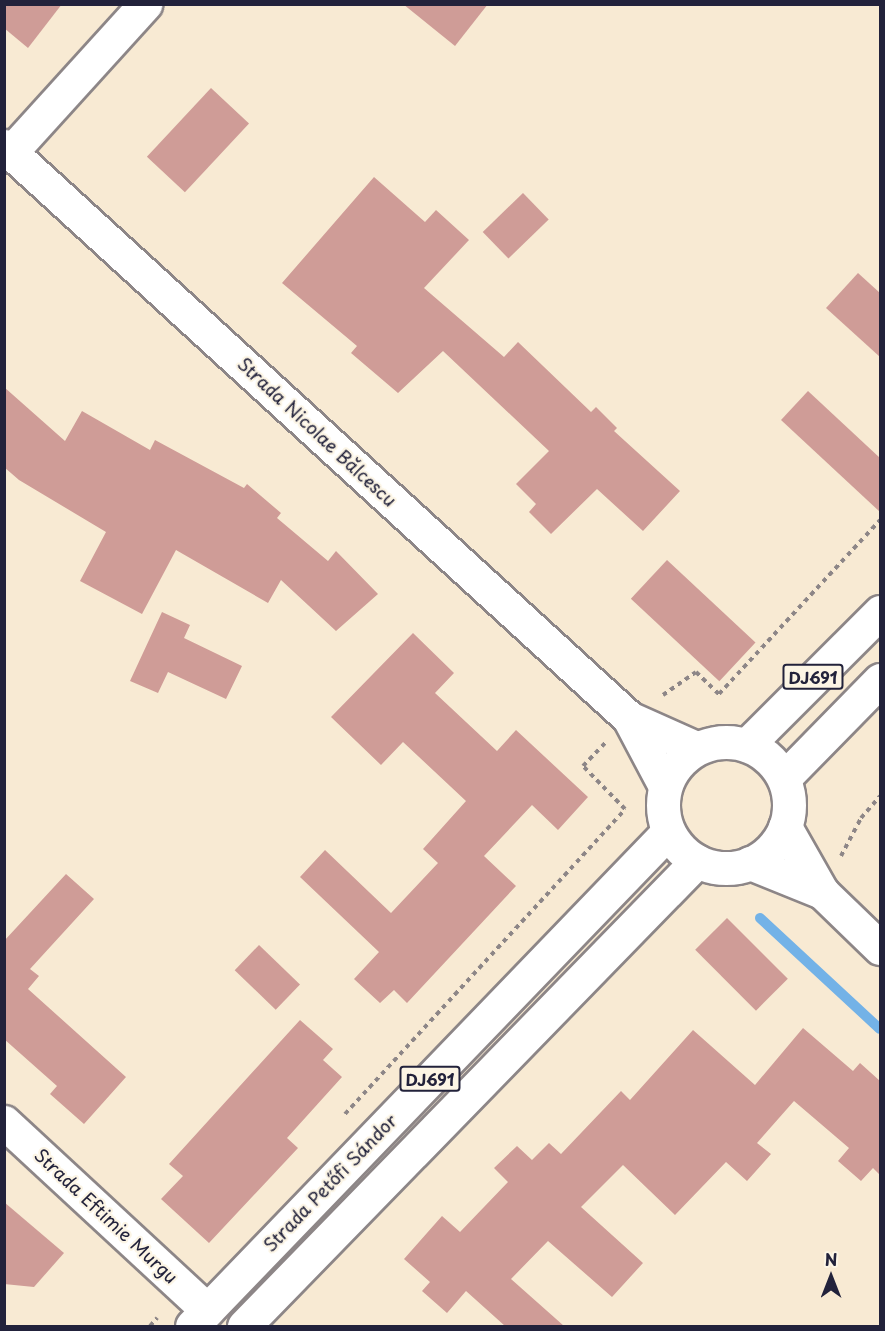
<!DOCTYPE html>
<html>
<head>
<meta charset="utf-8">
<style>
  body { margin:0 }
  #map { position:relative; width:885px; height:1331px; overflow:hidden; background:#f8ead3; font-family:"Playpen Sans",sans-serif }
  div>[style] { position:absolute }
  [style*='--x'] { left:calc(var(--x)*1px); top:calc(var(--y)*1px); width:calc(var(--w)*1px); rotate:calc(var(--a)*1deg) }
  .stream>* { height:10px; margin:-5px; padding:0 5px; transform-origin:5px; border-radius:5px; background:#73b2e7 }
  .building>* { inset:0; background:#cf9c97; transform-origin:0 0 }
  .path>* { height:4px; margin-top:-2px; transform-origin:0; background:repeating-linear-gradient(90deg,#8d8687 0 4.5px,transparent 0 9px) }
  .roads { filter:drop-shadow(2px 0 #8d8687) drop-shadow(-2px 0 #8d8687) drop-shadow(0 2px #8d8687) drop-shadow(0 -2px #8d8687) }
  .street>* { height:33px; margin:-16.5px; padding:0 16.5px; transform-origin:16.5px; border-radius:16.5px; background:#fff }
  .secondary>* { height:33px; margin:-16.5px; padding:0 16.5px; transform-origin:16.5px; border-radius:16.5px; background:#fff }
  .primary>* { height:33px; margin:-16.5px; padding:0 16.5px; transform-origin:16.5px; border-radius:16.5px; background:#fff }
  .primary>.ring { margin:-16.5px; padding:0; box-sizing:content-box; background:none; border:33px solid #fff; border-radius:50% }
  span { translate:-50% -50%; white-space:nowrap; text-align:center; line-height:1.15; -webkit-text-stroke:4.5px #fcf5e5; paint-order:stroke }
  .shield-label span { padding:2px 4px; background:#fcf5e5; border:2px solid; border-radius:4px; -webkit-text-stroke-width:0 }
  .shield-label { font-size:16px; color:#22223b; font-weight:700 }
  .street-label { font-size:18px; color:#22223b }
  .frame { position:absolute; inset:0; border:6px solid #22223b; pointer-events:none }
  .north { position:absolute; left:801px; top:1247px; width:60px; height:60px; -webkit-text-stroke:4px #fcf5e5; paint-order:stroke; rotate:0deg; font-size:16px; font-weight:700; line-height:24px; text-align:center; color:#22223b }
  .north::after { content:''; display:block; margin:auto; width:21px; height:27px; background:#22223b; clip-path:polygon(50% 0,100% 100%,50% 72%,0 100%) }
</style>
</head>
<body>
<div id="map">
  <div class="stream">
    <i style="--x:760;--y:918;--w:163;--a:42.8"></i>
  </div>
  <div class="building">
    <i style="clip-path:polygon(4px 4px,62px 4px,28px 48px,4px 28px)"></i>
    <i style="clip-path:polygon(403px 4px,488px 4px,455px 46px)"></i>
    <i style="left:211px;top:88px;width:52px;height:94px;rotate:43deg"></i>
    <i style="clip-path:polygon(374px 177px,425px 222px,436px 210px,469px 240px,424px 288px,504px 357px,518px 342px,591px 412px,596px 407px,617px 428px,614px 431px,680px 491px,643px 531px,597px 489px,551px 534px,529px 512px,536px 504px,516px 484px,549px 451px,443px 351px,398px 393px,351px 353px,357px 346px,282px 283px)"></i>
    <i style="left:523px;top:193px;width:37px;height:56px;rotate:46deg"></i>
    <i style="clip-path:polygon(858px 273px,880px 293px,880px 357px,826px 308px)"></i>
    <i style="clip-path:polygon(4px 387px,65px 441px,82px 411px,150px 450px,155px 440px,244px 488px,247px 484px,281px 513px,277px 518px,328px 561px,336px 551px,378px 594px,336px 631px,281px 580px,268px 603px,176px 550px,142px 614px,80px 581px,106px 532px,19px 480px,4px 467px)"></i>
    <i style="clip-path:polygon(808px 391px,880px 458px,880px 512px,781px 420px)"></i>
    <i style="left:667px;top:560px;width:121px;height:53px;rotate:43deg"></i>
    <i style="clip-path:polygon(162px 612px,190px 625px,184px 638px,242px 666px,226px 699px,168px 672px,158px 693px,130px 681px)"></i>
    <i style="clip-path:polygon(413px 633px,454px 673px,435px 693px,497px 751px,516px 730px,588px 797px,558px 830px,532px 805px,484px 856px,516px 886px,407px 1003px,394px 990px,380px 1003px,354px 979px,379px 952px,300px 877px,325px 850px,391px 913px,438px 863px,423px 849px,466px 801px,403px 742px,381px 765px,331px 717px)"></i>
    <i style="clip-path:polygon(66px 874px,94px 899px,30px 969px,39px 976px,28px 989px,126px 1077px,84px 1124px,50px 1094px,57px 1086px,4px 1039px,4px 941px)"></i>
    <i style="left:727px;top:918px;width:86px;height:45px;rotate:45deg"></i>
    <i style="left:259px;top:945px;width:57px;height:35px;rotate:44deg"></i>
    <i style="clip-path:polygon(300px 1020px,333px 1049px,323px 1060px,342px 1077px,287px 1138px,298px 1148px,209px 1243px,161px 1199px,183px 1176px,169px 1164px)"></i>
    <i style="clip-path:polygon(803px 1028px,853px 1071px,860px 1063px,880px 1081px,880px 1175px,873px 1168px,861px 1181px,838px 1161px,849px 1148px,794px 1101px,757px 1143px,771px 1154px,747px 1181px,726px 1162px,675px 1215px,623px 1165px,581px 1207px,643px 1263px,612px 1297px,548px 1241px,511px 1279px,564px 1326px,505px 1326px,466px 1291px,447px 1313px,422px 1291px,430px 1282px,404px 1259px,442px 1216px,460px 1232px,508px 1182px,494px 1168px,517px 1146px,532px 1160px,549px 1143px,561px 1154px,621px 1091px,630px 1100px,693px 1030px,755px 1085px)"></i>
    <i style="clip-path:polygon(4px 1202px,64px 1253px,34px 1287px,4px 1284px)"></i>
  </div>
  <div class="path">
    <i style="--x:663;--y:695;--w:40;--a:-34.9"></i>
    <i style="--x:696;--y:672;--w:32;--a:44"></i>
    <i style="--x:719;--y:694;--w:237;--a:-47.2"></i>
    <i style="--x:841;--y:856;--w:43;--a:-62.2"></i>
    <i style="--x:861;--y:818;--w:29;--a:-49"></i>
    <i style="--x:345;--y:1114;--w:414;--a:-47.4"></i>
    <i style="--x:625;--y:809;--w:60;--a:-134.3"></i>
    <i style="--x:583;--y:766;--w:32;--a:-46"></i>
    <i style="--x:150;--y:1326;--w:11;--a:-49"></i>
  </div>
  <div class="roads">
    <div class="street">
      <i style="--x:11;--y:152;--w:200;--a:-47.8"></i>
      <i style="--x:4;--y:1122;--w:277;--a:42.8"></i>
    </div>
    <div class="secondary">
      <i style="--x:4;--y:146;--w:847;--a:42.46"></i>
      <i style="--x:629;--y:718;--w:73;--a:24.1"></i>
      <i style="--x:629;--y:718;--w:77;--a:62.1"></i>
      <i style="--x:785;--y:827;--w:75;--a:60.4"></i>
      <i style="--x:822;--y:892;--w:81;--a:44"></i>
      <i style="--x:750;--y:863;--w:78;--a:21.9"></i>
    </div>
    <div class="primary">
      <i class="ring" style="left:663px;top:742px;width:93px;height:93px"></i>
      <i style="--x:747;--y:745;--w:188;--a:-45"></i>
      <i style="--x:784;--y:778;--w:137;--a:-45.6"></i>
      <i style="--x:192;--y:1326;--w:686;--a:-46.06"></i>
      <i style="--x:244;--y:1326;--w:649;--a:-45.75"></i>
    </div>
  </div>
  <div class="shield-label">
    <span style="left:813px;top:677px">DJ691</span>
    <span style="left:430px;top:1079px">DJ691</span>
  </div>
  <div class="street-label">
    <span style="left:317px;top:432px;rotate:43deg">Strada Nicolae Bălcescu</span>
    <span style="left:330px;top:1183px;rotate:-46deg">Strada Petőfi Sándor</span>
    <span style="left:106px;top:1216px;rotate:43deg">Strada Eftimie Murgu</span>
  </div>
  <div class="frame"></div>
  <div class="north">N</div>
</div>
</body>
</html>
